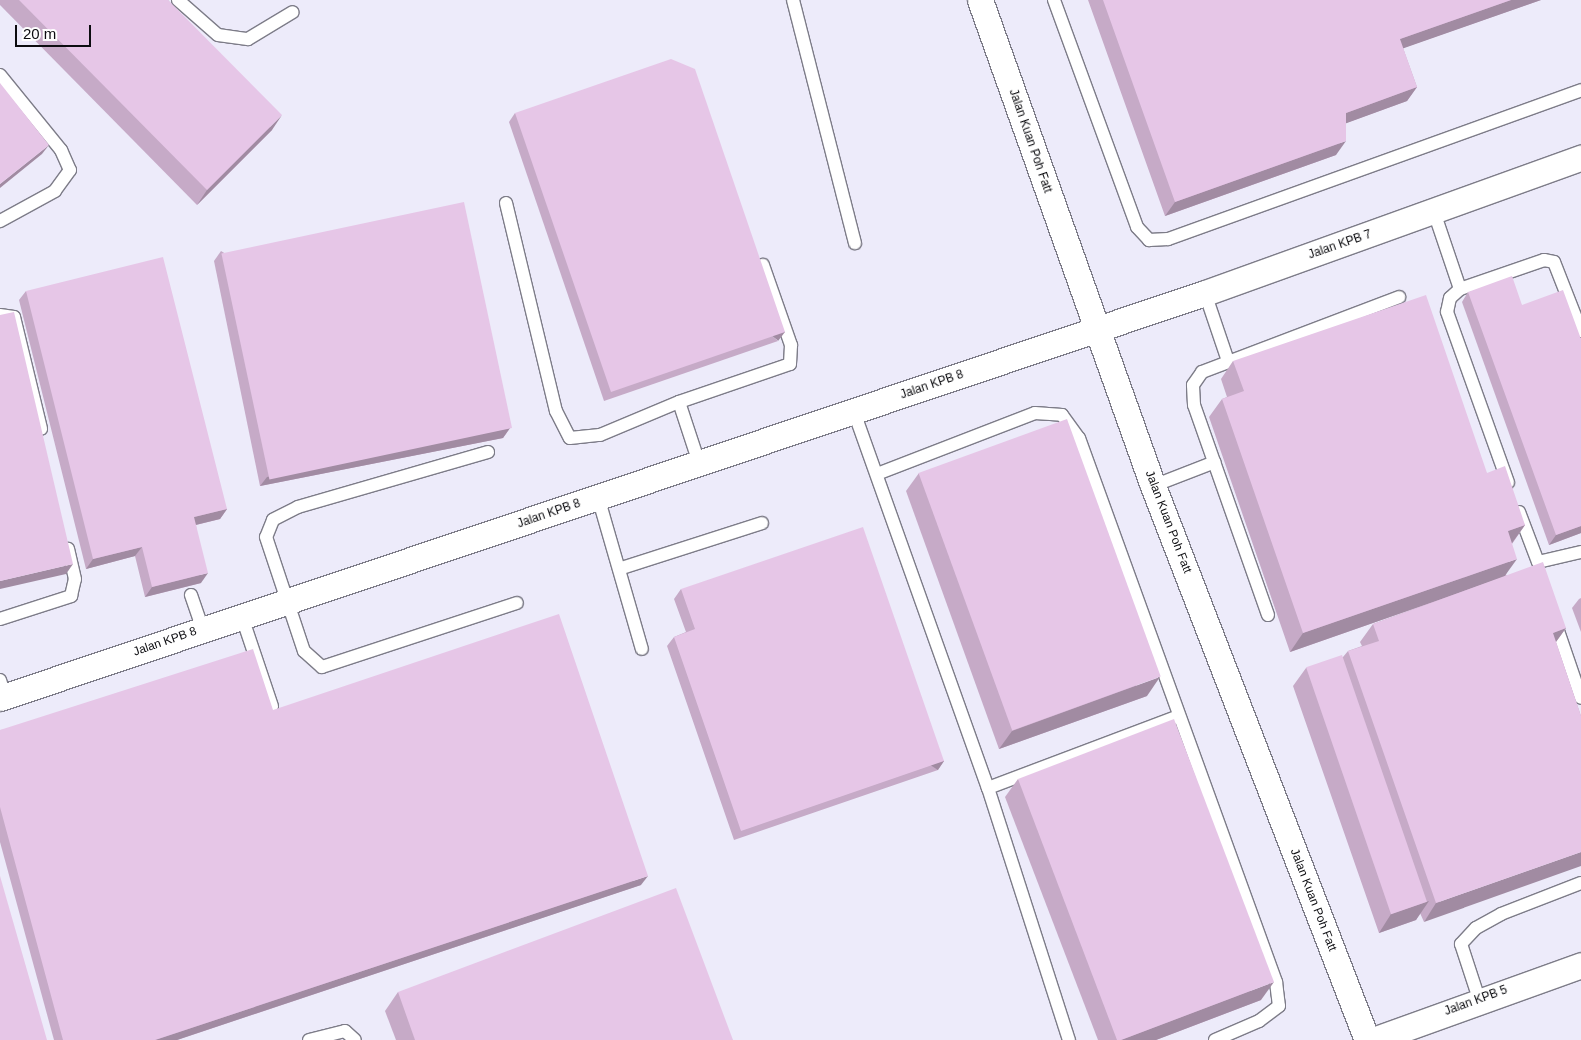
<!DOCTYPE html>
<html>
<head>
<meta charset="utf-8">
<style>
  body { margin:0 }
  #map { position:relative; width:1581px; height:1040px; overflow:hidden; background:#edebfa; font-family:Arial,sans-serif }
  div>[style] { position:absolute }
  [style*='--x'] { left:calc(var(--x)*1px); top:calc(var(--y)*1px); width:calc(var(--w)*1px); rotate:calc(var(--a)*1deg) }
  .roads { filter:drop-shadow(1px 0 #7d7c88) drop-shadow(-1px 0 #7d7c88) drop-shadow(0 1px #7d7c88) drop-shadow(0 -1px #7d7c88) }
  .service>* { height:12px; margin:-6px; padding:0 6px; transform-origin:6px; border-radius:6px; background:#fff }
  .minor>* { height:25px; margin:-12.5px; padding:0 12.5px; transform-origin:12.5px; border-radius:12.5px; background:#fff }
  .wall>* { inset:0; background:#c6aac7 }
  .shaded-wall>* { inset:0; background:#a18ba2; transform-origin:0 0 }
  .building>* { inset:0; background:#e6c6e7; transform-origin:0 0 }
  span { translate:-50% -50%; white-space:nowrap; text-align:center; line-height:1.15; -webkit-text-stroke:4.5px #fff; paint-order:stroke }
  .street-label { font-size:12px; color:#0c0c10 }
  .scale { position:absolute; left:15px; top:25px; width:76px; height:22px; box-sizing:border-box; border:2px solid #0c0c10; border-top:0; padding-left:6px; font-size:15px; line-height:18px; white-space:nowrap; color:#0c0c10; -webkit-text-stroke:4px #fff; paint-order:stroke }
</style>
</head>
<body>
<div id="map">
  <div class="roads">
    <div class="service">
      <i style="--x:178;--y:0;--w:53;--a:41.2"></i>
      <i style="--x:218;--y:35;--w:30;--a:8"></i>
      <i style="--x:248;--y:39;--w:52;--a:-31"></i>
      <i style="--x:793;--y:0;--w:251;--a:75.7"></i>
      <i style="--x:1054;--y:0;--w:242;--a:69.9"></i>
      <i style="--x:1137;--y:227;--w:18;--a:47"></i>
      <i style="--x:1149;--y:240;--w:19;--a:-3"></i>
      <i style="--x:1168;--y:239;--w:439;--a:-19.8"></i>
      <i style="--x:0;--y:75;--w:97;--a:50.9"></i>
      <i style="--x:61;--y:150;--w:22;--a:66"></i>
      <i style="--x:70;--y:170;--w:26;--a:126"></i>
      <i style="--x:55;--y:191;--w:63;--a:151.4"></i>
      <i style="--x:506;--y:203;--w:214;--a:76.5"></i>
      <i style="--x:556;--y:411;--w:30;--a:63"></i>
      <i style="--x:570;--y:438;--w:30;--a:-6"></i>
      <i style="--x:600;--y:435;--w:86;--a:-22.7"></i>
      <i style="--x:679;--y:402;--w:64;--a:71.8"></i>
      <i style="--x:1434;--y:212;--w:81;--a:71.3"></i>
      <i style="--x:1460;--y:289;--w:89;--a:-19"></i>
      <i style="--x:1544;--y:260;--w:10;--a:11"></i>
      <i style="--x:1554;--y:262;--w:74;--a:68.6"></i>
      <i style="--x:1460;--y:289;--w:13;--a:138"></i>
      <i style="--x:1450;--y:298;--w:14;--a:102"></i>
      <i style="--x:1447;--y:312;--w:181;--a:70.3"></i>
      <i style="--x:1205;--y:293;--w:72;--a:71.3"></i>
      <i style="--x:0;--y:315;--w:14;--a:8"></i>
      <i style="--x:14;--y:317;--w:115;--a:76.4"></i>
      <i style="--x:679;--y:402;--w:117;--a:-18.9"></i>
      <i style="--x:790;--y:364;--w:19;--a:-87"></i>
      <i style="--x:791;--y:345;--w:85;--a:-109.3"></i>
      <i style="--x:854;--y:412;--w:399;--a:70.4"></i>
      <i style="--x:988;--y:788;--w:265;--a:72.2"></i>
      <i style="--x:488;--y:452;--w:198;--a:163.9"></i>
      <i style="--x:298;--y:507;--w:28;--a:153"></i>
      <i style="--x:273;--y:520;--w:18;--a:112"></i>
      <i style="--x:266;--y:537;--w:120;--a:71.6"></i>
      <i style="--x:304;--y:651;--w:24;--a:42"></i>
      <i style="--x:322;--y:667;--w:205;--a:-18.2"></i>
      <i style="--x:877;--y:474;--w:169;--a:-21.1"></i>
      <i style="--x:1035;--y:413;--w:27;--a:4"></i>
      <i style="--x:1062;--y:415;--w:29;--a:54"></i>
      <i style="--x:1079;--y:438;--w:579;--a:70.09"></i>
      <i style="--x:1276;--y:982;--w:24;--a:83"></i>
      <i style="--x:1279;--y:1006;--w:25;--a:143"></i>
      <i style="--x:1259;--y:1021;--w:48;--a:156.6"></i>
      <i style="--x:1153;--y:486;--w:66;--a:-21.2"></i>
      <i style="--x:598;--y:497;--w:158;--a:73.9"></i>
      <i style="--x:1519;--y:512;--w:53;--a:69.2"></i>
      <i style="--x:1538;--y:562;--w:44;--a:-13.1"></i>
      <i style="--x:622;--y:568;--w:147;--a:-17.8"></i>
      <i style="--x:191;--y:595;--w:37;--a:71"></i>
      <i style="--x:1268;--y:615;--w:223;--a:-109.4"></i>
      <i style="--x:1194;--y:405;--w:20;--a:-93"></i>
      <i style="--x:1193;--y:385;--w:16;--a:-55"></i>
      <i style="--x:1202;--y:372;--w:211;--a:-20.8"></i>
      <i style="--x:242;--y:617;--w:94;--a:71.4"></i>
      <i style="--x:0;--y:619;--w:75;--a:-17.9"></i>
      <i style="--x:71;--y:596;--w:17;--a:-77"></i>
      <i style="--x:75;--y:579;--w:31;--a:-103"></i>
      <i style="--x:1555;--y:622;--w:80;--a:71.1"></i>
      <i style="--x:0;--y:680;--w:17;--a:73"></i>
      <i style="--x:988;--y:788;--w:204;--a:-20.7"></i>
      <i style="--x:1479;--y:999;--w:58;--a:-108.1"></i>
      <i style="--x:1461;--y:944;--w:22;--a:-47"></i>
      <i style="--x:1476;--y:928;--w:29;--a:-29"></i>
      <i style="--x:1501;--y:914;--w:86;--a:-21.2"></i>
      <i style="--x:309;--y:1040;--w:37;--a:-14"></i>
      <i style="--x:345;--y:1031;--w:13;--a:42"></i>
    </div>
    <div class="minor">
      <i style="--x:980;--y:0;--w:516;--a:70.41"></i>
      <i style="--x:1153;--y:486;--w:594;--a:68.88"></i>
      <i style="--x:0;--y:698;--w:1271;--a:-18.58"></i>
      <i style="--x:1205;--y:293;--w:400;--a:-19.8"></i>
      <i style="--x:1373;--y:1040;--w:221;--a:-19.8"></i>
    </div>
  </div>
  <div class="wall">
    <i style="clip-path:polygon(0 0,168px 0,272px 130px,197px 205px,0 5px)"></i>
    <i style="clip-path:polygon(1088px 0,1541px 0,1403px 48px,1417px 87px,1407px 101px,1346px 123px,1336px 155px,1165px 216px)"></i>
    <i style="clip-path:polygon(515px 113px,778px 341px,604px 401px,509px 122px)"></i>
    <i style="clip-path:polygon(221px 251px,510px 428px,503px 438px,260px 486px,214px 261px)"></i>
    <i style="clip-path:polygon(26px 291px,227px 509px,220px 519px,196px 525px,201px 583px,145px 597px,135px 556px,86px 569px,19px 300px)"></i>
    <i style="clip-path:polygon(1468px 292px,1522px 305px,1581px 339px,1581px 533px,1549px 545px,1462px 302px)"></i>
    <i style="clip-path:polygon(1233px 361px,1487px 473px,1525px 525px,1512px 544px,1506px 575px,1566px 628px,1556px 642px,1581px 716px,1424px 922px,1420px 913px,1416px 920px,1379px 933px,1293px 686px,1306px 668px,1343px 657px,1348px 651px,1362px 646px,1360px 642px,1373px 624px,1433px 602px,1290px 652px,1209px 417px,1222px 399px,1227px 397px,1221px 379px)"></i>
    <i style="clip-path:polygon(919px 473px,1147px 696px,999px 749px,906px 491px)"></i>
    <i style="clip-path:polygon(681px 589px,944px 761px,938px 770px,734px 840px,667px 646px,674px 637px,686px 632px,674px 599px)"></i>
    <i style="clip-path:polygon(1581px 598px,1581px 632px,1572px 608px,1579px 599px)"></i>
    <i style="clip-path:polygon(273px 710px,641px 885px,177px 1040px,54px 1040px,0 842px,0 730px)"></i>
    <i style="clip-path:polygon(1018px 779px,1261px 1000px,1156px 1040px,1098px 1040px,1005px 797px)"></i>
    <i style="clip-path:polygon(398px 992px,733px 1040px,396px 1040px,385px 1011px)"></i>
  </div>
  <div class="shaded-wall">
    <i style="clip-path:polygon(1511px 0,1541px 0,1390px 53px,1400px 39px)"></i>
    <i style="clip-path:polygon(1417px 87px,1407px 101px,1336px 127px,1346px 113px)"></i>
    <i style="clip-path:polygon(282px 115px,272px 130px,197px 205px,207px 190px)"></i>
    <i style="clip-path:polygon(1346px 141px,1336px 155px,1165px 216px,1175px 202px)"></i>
    <i style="clip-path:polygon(49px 145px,42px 154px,0 188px,0 184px)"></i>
    <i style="left:785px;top:332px;width:11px;height:184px;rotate:128deg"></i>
    <i style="clip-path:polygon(510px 428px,503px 438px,260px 486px,267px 477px)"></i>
    <i style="clip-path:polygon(227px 509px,220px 519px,187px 527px,194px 517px)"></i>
    <i style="clip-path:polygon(1525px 525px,1512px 543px,1495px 550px,1508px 531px)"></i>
    <i style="clip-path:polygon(1581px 526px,1581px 533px,1549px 545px,1556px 535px)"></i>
    <i style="clip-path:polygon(142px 547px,135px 556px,86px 569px,93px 559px)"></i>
    <i style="clip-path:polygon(1517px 559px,1504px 577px,1290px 652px,1303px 633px)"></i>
    <i style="clip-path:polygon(73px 564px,66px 574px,0 589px,0 581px)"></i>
    <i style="clip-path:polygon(208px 573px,201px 583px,145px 597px,152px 587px)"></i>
    <i style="clip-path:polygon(1566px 628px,1553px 646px,1553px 633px)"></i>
    <i style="clip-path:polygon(1160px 677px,1147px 696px,999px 749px,1012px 731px)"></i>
    <i style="left:944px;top:761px;width:11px;height:215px;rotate:124deg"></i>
    <i style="clip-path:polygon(1581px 852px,1581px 866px,1424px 922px,1436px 903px)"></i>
    <i style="clip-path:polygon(648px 876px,641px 885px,177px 1040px,155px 1040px)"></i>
    <i style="clip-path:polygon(1429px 901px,1416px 920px,1379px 933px,1391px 914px)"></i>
    <i style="clip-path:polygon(1274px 982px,1261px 1000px,1156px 1040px,1121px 1040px)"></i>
  </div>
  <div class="building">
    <i style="clip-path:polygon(19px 0,168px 0,282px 115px,207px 190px)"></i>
    <i style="clip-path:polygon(1103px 0,1511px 0,1400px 39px,1417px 87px,1346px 113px,1346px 141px,1175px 202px)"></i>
    <i style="clip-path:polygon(671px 59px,695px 69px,785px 332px,611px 392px,515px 113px)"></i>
    <i style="clip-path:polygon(0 83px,49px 145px,0 184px)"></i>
    <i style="left:464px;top:202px;width:231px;height:248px;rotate:78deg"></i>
    <i style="clip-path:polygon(163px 257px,227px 509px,194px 517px,208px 573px,152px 587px,142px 547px,93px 559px,26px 291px)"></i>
    <i style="clip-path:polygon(1512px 276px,1522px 305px,1563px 290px,1581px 339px,1581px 526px,1556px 535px,1468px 292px)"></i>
    <i style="clip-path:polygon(1426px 295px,1487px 473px,1505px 466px,1525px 525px,1508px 531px,1517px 559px,1303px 633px,1222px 399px,1244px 391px,1233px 361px)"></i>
    <i style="clip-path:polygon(14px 312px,73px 564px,0 581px,0 315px)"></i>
    <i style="left:1067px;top:419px;width:274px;height:158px;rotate:70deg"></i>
    <i style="clip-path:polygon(863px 527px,944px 761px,741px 831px,674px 637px,695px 629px,681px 589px)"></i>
    <i style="clip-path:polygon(1543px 562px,1566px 628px,1553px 633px,1581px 716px,1581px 852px,1436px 903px,1348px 651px,1379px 641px,1373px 624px)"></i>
    <i style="clip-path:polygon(559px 614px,648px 876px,155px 1040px,63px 1040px,0 807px,0 730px,253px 649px,273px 710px)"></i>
    <i style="left:1342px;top:655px;width:261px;height:38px;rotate:71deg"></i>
    <i style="clip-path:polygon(1174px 719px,1274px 982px,1121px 1040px,1117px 1040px,1018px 779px)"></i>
    <i style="clip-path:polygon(0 876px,47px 1040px,0 1040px)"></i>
    <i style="clip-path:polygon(676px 888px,733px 1040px,415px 1040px,398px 992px)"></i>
  </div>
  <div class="street-label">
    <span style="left:1030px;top:141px;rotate:71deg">Jalan Kuan Poh Fatt</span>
    <span style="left:1340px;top:245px;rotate:-19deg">Jalan KPB 7</span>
    <span style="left:932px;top:385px;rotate:-19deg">Jalan KPB 8</span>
    <span style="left:549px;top:514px;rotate:-19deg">Jalan KPB 8</span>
    <span style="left:1168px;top:522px;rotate:69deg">Jalan Kuan Poh Fatt</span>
    <span style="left:165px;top:642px;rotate:-19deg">Jalan KPB 8</span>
    <span style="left:1313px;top:900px;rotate:69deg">Jalan Kuan Poh Fatt</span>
    <span style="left:1476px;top:1001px;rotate:-20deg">Jalan KPB 5</span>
  </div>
  <div class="scale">20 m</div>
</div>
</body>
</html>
